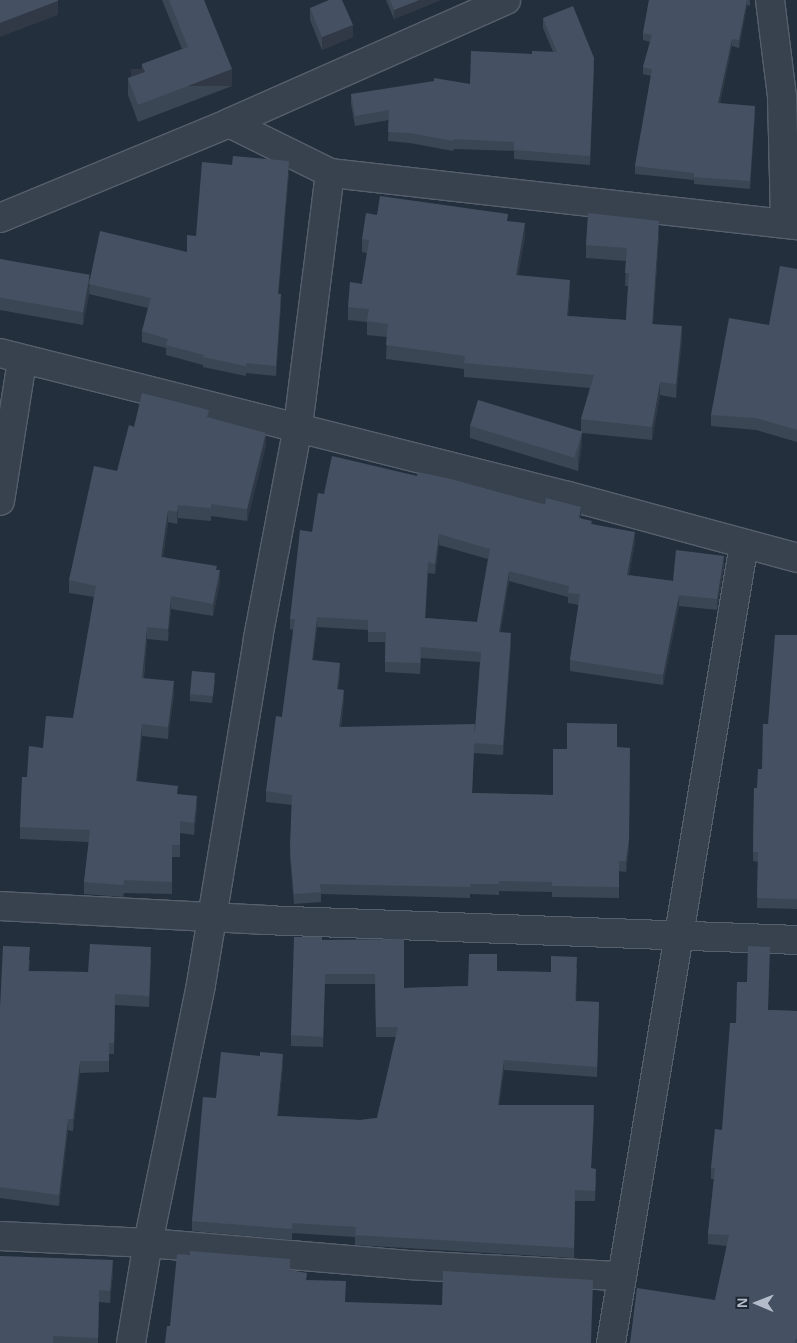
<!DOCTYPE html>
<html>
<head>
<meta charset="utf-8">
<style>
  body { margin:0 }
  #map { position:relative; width:797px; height:1343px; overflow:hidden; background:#242f3e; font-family:Arial,sans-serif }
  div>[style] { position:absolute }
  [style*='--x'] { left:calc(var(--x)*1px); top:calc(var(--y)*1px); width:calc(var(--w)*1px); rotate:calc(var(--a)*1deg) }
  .roads { filter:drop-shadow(1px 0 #565f6c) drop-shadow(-1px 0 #565f6c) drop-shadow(0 1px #565f6c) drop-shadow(0 -1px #565f6c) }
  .minor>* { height:28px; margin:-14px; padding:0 14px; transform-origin:14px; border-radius:14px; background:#38414e }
  .wall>* { inset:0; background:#3b4654 }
  .shaded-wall>* { inset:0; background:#303945; transform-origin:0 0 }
  .building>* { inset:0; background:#455162; transform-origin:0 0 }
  span { translate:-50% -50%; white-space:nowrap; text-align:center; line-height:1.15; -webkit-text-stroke:5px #1d2633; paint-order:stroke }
  .north { position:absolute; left:732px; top:1278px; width:50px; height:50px; -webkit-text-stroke:4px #1d2633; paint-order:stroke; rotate:271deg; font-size:14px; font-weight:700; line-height:20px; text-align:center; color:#b4bcc9 }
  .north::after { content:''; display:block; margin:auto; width:18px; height:22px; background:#b4bcc9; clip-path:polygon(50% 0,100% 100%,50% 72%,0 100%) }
</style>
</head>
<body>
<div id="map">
  <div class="roads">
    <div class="minor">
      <i style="--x:770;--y:0;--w:98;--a:82.9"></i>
      <i style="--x:782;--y:97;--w:127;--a:88.6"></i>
      <i style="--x:229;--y:123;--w:113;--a:26.3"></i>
      <i style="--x:330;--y:173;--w:470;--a:6.4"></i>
      <i style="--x:0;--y:218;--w:248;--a:-22.5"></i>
      <i style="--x:229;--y:123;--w:303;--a:-23.9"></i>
      <i style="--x:0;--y:353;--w:586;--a:14.13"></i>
      <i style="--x:568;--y:496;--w:237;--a:15.1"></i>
      <i style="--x:0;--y:501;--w:143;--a:-81.1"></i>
      <i style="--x:0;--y:906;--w:263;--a:3"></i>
      <i style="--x:263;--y:920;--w:534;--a:2.14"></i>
      <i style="--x:0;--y:1236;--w:148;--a:2.7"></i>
      <i style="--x:148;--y:1243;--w:261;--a:4.8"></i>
      <i style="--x:408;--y:1265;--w:213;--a:3"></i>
      <i style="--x:131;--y:1343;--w:101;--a:-80.4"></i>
      <i style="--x:148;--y:1243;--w:264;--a:-78.4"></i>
      <i style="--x:201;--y:984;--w:351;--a:-80.6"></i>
      <i style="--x:258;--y:638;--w:216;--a:-79.3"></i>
      <i style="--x:298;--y:426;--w:255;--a:-82.8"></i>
      <i style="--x:611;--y:1343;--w:810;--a:-80.55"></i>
    </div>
  </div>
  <div class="wall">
    <i style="clip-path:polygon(162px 0,204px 0,232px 86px,138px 122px,128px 95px,128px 78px,142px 73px,142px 64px,182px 49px)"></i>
    <i style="clip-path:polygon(386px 0,441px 0,394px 19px)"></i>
    <i style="clip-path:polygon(649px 0,750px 0,750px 6px,747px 5px,739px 48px,732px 46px,720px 103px,755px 114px,750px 189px,694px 184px,694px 180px,635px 174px,635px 166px,651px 76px,643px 74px,643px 67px,650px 42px,643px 40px,643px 33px)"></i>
    <i style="clip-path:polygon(310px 8px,353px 37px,322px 50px,310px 20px)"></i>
    <i style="clip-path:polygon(543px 18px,594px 68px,590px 165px,514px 159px,514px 151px,454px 149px,453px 151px,410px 143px,388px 141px,389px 120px,355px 126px,351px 104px,351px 94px,470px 84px,532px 54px,553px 52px,543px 28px)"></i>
    <i style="clip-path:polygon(289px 172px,278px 294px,281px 304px,276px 376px,246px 373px,246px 376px,203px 367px,203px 365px,166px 355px,166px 348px,142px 342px,142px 331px,148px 308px,89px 294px,83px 325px,0 310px,0 259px,90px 279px,187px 252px,196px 236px)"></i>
    <i style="clip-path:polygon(377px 215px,508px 221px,525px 237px,518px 275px,570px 294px,568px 316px,626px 320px,628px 286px,625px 286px,626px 261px,586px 258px,586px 245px,659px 235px,653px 324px,682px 340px,676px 398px,660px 395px,652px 440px,582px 433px,582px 444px,578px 471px,470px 438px,470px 426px,581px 431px,581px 419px,590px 388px,464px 377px,464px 369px,386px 359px,387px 337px,367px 335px,367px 322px,348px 320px,348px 307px,362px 284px,367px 253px,362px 252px,362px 239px)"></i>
    <i style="clip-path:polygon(797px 269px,797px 442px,756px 430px,711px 426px,711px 415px,769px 325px)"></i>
    <i style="clip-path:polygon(209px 418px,266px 445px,247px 521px,211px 516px,211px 521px,178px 518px,177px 524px,168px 522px,163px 557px,217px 570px,220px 582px,213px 616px,171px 609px,168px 641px,147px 639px,144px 678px,174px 694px,168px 739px,142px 736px,137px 781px,178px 794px,197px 808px,194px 835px,180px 833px,180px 857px,172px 857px,172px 894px,124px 893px,123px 897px,84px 894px,84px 882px,89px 842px,20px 839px,20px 827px,27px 777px,43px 748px,73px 718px,94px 597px,69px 593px,69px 580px,117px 471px,134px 427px)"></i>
    <i style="clip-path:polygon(evenodd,581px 517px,581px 519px,592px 524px,635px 542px,629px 575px,673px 581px,724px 567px,717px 610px,679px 606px,663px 685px,570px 671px,570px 660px,579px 605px,568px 603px,568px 597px,509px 581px,500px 632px,511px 643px,503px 755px,474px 753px,474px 750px,472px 793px,553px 795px,567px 749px,617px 747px,629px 849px,626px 872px,619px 871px,619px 898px,552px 897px,552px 892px,499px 891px,499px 895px,470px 894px,470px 898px,321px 894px,321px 902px,294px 904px,290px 857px,292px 805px,266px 802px,266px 791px,282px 717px,293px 630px,290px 629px,290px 619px,312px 532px,581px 517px,439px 545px,488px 559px,477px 622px,425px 618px,428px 573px,435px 574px,439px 545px,581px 517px,317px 627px,368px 630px,368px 642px,385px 642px,385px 672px,420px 674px,421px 658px,480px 662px,475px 733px,341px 727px,344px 700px,338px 689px,340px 674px,313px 660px,317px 627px)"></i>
    <i style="clip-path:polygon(797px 635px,797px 909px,757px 908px,758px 862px,753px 861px,754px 788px,757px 788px,762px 769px,768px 724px)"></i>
    <i style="clip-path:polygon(215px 680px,212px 703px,190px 701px,190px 694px)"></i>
    <i style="clip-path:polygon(322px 940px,404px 988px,468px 986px,497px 971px,551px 972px,577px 968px,576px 1001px,599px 1002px,597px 1077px,504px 1070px,499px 1105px,594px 1116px,591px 1169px,596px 1179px,595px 1201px,575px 1201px,574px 1258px,355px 1245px,355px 1237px,292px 1233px,292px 1240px,192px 1231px,192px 1221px,216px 1098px,283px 1064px,278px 1116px,360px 1120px,377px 1118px,396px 1037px,376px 1037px,375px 984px,325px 984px,323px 1047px,291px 1046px,291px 1035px)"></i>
    <i style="clip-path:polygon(30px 959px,29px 971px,88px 972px,151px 959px,149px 1007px,115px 1005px,114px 1054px,109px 1054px,109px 1072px,80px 1073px,73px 1131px,68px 1130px,59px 1206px,0 1198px,0 1008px)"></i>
    <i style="clip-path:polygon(768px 1010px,797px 1011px,797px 1343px,630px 1343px,715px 1300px,727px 1246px,708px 1244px,708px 1234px,714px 1179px,711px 1179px,711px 1168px,722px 1130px,736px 1023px)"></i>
    <i style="clip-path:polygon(113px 1272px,110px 1303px,99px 1302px,98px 1343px,0 1343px)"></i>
  </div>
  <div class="shaded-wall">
    <i style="clip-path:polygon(419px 0,441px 0,394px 19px,394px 10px)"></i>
    <i style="clip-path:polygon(747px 0,747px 5px,739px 48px,739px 40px)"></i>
    <i style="clip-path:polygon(58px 1px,58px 15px,0 37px,0 23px)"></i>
    <i style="clip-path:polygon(353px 25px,353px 37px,322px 50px,322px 37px)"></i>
    <i style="clip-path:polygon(732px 39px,732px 46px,718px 111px,718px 103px)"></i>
    <i style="left:232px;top:69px;width:17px;height:101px;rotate:90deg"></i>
    <i style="clip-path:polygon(755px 106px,755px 114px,750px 189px,750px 181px)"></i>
    <i style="clip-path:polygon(289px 161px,289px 172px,278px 304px,278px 294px)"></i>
    <i style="clip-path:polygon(659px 221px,659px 235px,652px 337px,652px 324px)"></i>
    <i style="clip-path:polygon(525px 223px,525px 237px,516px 289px,516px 275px)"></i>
    <i style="clip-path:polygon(90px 275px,89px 294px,83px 325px,83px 312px)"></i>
    <i style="clip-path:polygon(570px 280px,570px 294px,567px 330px,567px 316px)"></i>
    <i style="clip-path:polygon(281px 294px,281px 304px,276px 376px,276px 366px)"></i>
    <i style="clip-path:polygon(682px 326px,682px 340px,676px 398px,676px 384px)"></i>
    <i style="clip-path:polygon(660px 382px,660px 395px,652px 440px,652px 427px)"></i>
    <i style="clip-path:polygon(582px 432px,582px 444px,578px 471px,578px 459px)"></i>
    <i style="clip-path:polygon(266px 433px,266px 445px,247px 521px,247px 509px)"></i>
    <i style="clip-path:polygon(178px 505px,178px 518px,177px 524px,177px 512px)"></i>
    <i style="clip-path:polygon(581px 507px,581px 517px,579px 529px,579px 518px)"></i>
    <i style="clip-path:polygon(168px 510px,168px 522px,161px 569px,161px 557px)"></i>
    <i style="clip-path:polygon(635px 532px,635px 542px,627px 585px,627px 575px)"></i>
    <i style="clip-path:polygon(439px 534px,439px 545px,435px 574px,435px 564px)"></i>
    <i style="clip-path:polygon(724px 556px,724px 567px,717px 610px,717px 599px)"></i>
    <i style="clip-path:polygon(428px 562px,428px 573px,425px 629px,425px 618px)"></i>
    <i style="clip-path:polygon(220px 570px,220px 582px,213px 616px,213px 604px)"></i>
    <i style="clip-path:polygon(509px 571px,509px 581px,499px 643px,499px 632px)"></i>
    <i style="clip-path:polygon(679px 595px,679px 606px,663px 685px,663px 675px)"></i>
    <i style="clip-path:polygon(171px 596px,171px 609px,168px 641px,168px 629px)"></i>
    <i style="clip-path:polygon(317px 617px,317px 627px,312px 671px,312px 660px)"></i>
    <i style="clip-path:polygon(147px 627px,147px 639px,142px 690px,142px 678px)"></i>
    <i style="clip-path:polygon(511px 633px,511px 643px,503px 755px,503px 745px)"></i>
    <i style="clip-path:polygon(340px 663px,340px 674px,337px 699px,337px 689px)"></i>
    <i style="clip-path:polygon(174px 681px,174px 694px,168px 739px,168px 727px)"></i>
    <i style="clip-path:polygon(344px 690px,344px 700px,339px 737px,339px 727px)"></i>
    <i style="clip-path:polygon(142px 724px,142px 736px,136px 793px,136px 781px)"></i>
    <i style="clip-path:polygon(630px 748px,629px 849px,626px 872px,626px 861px)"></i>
    <i style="clip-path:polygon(197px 796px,197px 808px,194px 835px,194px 823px)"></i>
    <i style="clip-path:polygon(283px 1054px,283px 1064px,277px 1126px,277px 1116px)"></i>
    <i style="clip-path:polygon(504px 1060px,504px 1070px,498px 1116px,498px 1105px)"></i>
    <i style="clip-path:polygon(80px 1061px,80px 1073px,73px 1131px,73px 1119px)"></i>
    <i style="clip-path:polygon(68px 1119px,68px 1130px,59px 1206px,59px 1195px)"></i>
    <i style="clip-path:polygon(113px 1260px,113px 1272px,110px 1303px,110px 1291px)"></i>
  </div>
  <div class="building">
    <i style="clip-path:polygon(0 0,58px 0,58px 1px,0 23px)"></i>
    <i style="clip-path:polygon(169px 0,204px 0,232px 69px,138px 105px,128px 78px,145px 72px,142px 64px,188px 47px)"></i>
    <i style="clip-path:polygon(329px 0,342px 0,353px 25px,322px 37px,310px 8px)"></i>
    <i style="clip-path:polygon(390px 0,419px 0,394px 10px)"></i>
    <i style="clip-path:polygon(649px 0,747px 0,739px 40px,732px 39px,718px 103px,755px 106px,750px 181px,694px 177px,694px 173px,635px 166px,652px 69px,643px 67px,652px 35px,643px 33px)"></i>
    <i style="clip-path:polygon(573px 6px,594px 58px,590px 156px,514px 150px,514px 142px,454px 139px,453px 141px,410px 133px,388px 132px,389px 110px,355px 116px,351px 94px,434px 81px,434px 78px,470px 84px,471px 51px,532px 54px,532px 51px,557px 52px,543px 18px)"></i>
    <i style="clip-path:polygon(233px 156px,289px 161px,278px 294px,281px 294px,276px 366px,246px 363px,246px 366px,203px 357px,204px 355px,166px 345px,168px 339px,142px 331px,151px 298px,89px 284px,100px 231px,187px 252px,187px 235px,196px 236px,202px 162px,232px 165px)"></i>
    <i style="clip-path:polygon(380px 196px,508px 214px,507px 221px,525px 223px,516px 275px,570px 280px,567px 316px,626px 320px,629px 273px,625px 273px,627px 248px,586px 245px,588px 213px,659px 221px,652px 324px,682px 326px,676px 384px,660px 382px,652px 427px,581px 419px,594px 375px,464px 363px,465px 356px,386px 345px,388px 324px,367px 321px,369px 309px,348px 307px,350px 282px,362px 284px,369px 240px,362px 239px,366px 213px,377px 215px)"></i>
    <i style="left:0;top:259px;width:91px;height:38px;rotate:10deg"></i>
    <i style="clip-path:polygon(780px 266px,797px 269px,797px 430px,756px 418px,711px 415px,729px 318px,769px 325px)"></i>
    <i style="clip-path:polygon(142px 393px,209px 410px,207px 417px,266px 433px,247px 509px,211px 504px,211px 508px,178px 505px,177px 512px,168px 510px,161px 557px,217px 566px,216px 570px,220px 570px,213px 604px,171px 596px,168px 629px,147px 627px,142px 678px,174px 681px,168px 727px,142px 724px,136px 781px,178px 786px,177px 794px,197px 796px,194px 823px,180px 821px,180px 845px,172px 845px,172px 882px,124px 880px,123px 885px,84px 882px,90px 830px,20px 827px,22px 777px,27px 777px,29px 746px,43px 748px,46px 716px,73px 718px,96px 586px,69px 580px,94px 466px,117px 471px,129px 425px,134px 427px)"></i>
    <i style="left:478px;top:400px;width:109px;height:27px;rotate:17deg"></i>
    <i style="clip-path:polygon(evenodd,332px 456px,417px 476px,418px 472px,451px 479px,545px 505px,546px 498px,581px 507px,579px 518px,592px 521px,591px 524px,635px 532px,627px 575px,673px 581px,676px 550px,724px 556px,717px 599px,679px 595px,663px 675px,570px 660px,580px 594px,568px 593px,569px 586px,509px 571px,499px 632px,511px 633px,503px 745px,474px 743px,481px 652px,421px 647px,420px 663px,385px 662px,386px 632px,368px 632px,368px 620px,317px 617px,312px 660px,340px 663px,337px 689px,344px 690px,339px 727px,475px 724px,472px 793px,553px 795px,553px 749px,567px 749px,567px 723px,617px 724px,617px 747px,630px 748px,629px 839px,626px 861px,619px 861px,619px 887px,552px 886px,552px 882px,499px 881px,499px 884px,470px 884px,470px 887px,320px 884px,321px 892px,294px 894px,290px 846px,292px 795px,266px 791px,276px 716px,282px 717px,295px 619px,290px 619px,300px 530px,312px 532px,318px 493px,324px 494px,332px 456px,439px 534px,490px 549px,477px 622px,425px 618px,428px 562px,435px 564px,439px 534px)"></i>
    <i style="clip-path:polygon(775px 635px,797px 635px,797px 899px,757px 898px,758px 852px,753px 852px,754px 788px,757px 788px,758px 769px,762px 769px,763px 724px,768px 724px)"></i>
    <i style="left:192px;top:671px;width:23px;height:23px;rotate:5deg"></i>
    <i style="clip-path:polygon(294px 937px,322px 937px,322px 940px,404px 939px,404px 988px,468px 986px,469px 954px,497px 954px,497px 971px,551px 972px,551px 956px,577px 957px,575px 1001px,599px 1002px,597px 1067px,504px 1060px,498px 1105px,594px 1105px,591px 1168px,596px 1169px,595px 1191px,575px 1190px,574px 1248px,355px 1235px,356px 1227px,292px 1223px,292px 1229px,192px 1221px,203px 1097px,216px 1098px,221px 1052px,260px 1056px,260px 1052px,283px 1054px,277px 1116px,360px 1120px,377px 1118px,398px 1027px,376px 1027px,375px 974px,325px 974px,323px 1037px,291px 1035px)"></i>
    <i style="clip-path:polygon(90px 944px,151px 947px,149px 996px,115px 994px,114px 1043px,109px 1043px,109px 1061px,80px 1061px,73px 1119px,68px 1119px,59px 1195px,0 1187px,0 1008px,3px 946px,30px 947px,28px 971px,88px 972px)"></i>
    <i style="clip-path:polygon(748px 946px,770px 947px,768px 1010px,797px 1011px,797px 1339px,795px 1339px,795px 1343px,630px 1343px,637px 1288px,715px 1300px,729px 1235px,708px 1234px,715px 1168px,711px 1168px,715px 1129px,722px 1130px,730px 1023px,736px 1023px,737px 982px,747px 982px)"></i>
    <i style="clip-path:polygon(190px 1251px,290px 1259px,290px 1270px,307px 1273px,306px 1280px,346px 1281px,345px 1302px,442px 1305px,443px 1271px,593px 1280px,591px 1343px,165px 1343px,167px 1326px,170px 1326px,177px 1254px,190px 1255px)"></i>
    <i style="clip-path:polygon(0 1256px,113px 1260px,110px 1291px,99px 1290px,98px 1338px,53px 1336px,53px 1343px,0 1343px)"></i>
  </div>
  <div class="north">N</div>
</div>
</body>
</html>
